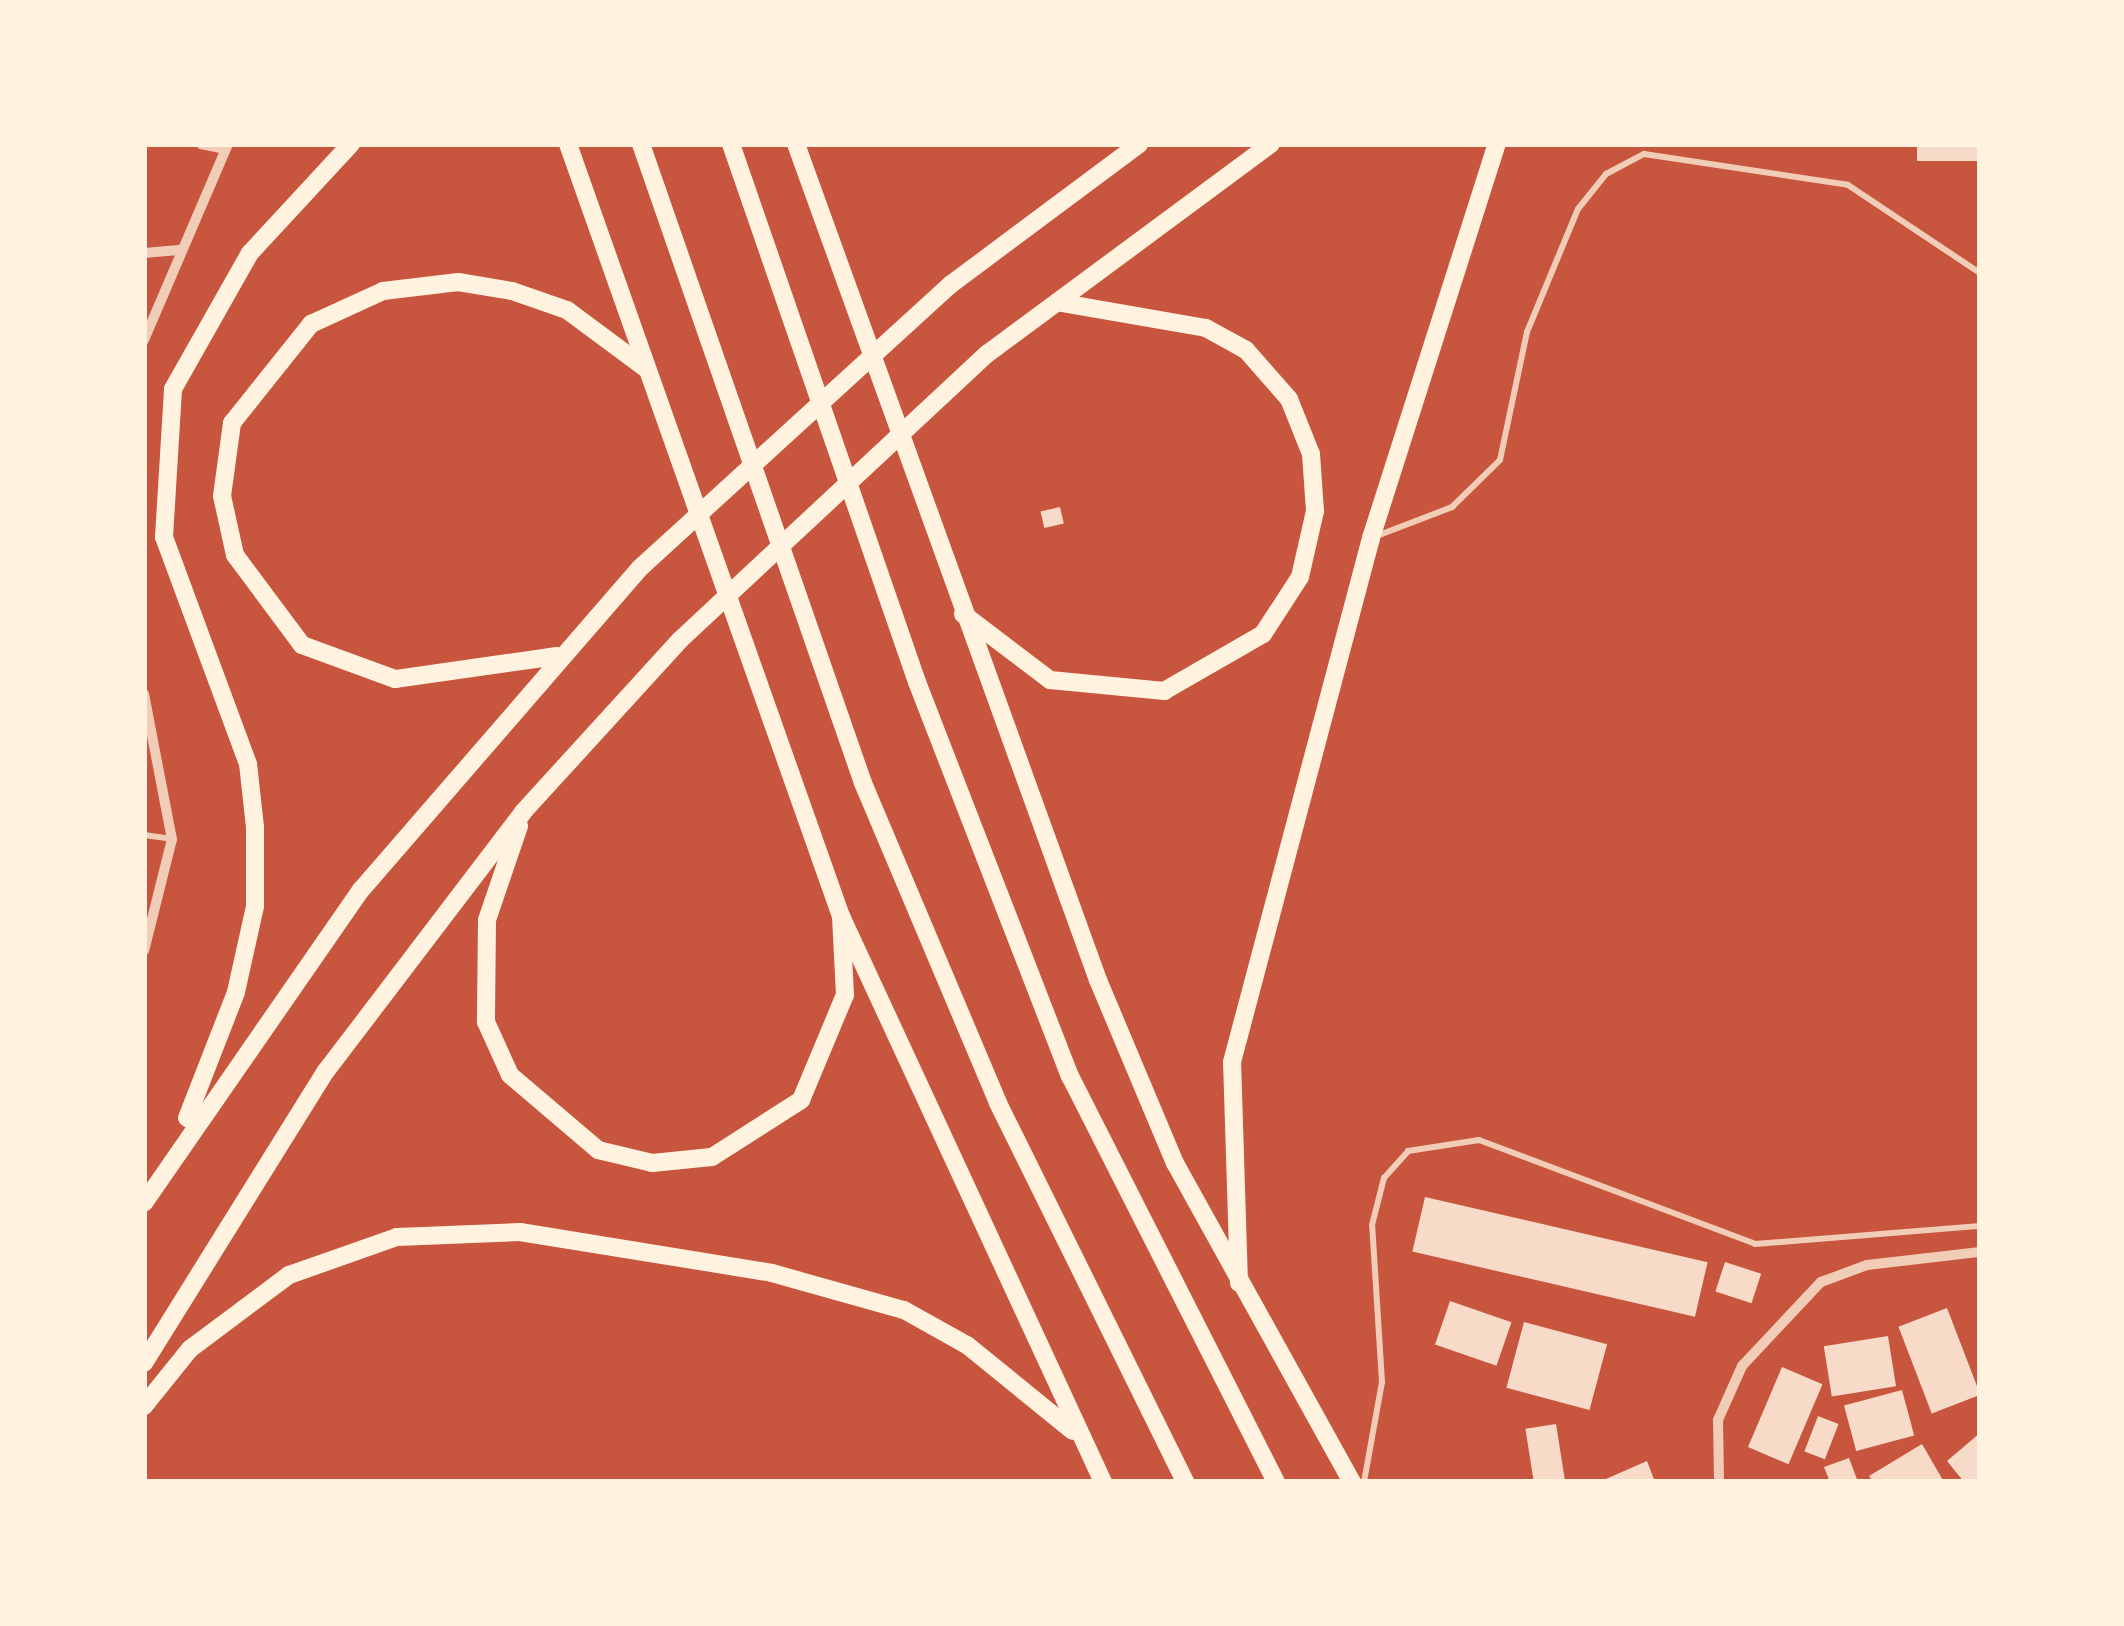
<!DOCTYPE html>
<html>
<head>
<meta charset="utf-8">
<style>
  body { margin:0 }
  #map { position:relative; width:2124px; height:1626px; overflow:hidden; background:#c8553d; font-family:Mulish,sans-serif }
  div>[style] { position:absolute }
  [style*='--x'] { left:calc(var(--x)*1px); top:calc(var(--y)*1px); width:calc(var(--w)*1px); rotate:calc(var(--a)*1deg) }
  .building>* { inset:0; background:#f7dbc8; transform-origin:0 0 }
  .service>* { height:6px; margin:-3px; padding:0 3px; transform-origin:3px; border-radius:3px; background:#f1ccb7 }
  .minor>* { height:10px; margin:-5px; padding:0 5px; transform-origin:5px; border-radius:5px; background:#f1ccb7 }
  .trunk>* { height:18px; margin:-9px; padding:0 9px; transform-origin:9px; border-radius:9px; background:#fff3e0 }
  .motorway>* { height:18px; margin:-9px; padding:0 9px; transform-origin:9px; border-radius:9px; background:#fff3e0 }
  span { translate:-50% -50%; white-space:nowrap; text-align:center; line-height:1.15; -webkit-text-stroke:9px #fff3e0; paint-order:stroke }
  .frame { position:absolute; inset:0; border:147px solid #fff3e0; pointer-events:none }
</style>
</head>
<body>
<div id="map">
  <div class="building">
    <i style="left:1917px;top:144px;width:63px;height:17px"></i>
    <i style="left:1060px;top:507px;width:17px;height:20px;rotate:77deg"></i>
    <i style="left:1425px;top:1197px;width:290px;height:56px;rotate:13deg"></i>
    <i style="left:1725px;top:1262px;width:38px;height:31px;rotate:18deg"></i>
    <i style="left:1450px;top:1301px;width:65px;height:46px;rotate:19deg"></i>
    <i style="left:1947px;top:1308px;width:93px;height:52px;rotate:69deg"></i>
    <i style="left:1524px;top:1322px;width:86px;height:68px;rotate:15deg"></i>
    <i style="left:1888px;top:1336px;width:51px;height:65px;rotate:81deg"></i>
    <i style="left:1782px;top:1367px;width:44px;height:87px;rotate:23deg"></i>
    <i style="left:1902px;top:1390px;width:47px;height:60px;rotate:75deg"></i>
    <i style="left:1818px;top:1416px;width:22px;height:38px;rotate:21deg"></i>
    <i style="left:1556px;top:1424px;width:59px;height:31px;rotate:81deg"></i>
    <i style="clip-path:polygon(1980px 1433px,1980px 1482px,1964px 1482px,1947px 1461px)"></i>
    <i style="clip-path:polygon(1922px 1444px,1944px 1482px,1873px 1482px,1869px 1476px)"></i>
    <i style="clip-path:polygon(1849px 1458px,1858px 1482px,1830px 1482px,1824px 1467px)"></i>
    <i style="clip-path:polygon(1647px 1461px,1655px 1482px,1599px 1482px)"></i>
  </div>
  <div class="service">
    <i style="--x:1374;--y:537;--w:84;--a:-21"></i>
    <i style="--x:1452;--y:507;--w:67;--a:-44.4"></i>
    <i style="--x:1500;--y:460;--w:131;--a:-78.1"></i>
    <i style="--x:1527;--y:332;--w:133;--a:-67.5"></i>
    <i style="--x:1578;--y:209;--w:45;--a:-51.3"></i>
    <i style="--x:1606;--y:174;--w:43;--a:-27.8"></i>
    <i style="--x:1644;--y:154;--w:206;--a:8.6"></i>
    <i style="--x:1848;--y:185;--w:159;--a:33.7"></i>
    <i style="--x:144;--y:835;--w:28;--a:8"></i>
    <i style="--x:1364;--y:1482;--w:102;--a:-79.8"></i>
    <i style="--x:1382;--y:1382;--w:157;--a:-93.6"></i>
    <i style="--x:1372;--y:1225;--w:49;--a:-75.7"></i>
    <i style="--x:1384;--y:1178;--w:36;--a:-48"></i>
    <i style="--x:1408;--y:1151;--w:72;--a:-8.8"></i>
    <i style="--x:1479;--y:1140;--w:295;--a:20.6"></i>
    <i style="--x:1755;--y:1244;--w:226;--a:-4.6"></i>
  </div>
  <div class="minor">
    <i style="--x:201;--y:144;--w:25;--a:12"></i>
    <i style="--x:144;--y:253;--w:38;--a:-5"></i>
    <i style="--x:144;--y:340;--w:213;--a:-66.8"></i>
    <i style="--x:144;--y:694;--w:148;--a:79.1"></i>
    <i style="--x:172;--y:839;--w:115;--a:104"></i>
    <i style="--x:1719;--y:1482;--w:62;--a:-90.9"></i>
    <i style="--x:1718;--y:1420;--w:59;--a:-66"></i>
    <i style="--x:1742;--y:1366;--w:115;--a:-46.8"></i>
    <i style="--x:1821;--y:1282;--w:49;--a:-20.3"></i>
    <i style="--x:1867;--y:1265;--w:114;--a:-6.6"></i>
  </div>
  <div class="trunk">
    <i style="--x:568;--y:144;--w:819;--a:70.53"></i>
    <i style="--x:841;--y:916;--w:624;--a:65.16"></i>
    <i style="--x:796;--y:144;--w:889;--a:70.14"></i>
    <i style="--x:1098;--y:980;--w:199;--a:67.2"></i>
    <i style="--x:1175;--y:1163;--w:365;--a:61"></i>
  </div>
  <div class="motorway">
    <i style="--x:641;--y:144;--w:676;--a:70.84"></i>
    <i style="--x:863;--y:783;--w:347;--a:67.1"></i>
    <i style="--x:998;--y:1103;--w:423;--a:63.7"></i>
    <i style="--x:731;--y:144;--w:569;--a:70.93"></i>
    <i style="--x:917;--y:682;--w:423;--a:68.8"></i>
    <i style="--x:1070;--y:1076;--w:455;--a:63.1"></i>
    <i style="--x:963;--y:614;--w:109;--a:37.2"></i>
    <i style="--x:1050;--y:680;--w:115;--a:5.5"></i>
    <i style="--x:1164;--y:691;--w:114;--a:-29.9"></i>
    <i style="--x:1263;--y:634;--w:68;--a:-57"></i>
    <i style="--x:1300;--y:577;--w:68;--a:-77.2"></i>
    <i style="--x:1315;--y:511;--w:57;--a:-94"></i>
    <i style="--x:1311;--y:454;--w:59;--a:-111.8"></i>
    <i style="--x:1289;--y:399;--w:65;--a:-131.3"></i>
    <i style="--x:1246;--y:350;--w:46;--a:-151.2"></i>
    <i style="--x:1206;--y:328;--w:151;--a:-170.1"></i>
    <i style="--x:557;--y:656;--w:164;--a:171.9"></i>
    <i style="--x:395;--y:679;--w:99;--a:-159.9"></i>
    <i style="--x:302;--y:645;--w:112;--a:-126.7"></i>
    <i style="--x:235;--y:555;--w:60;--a:-102.4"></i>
    <i style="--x:222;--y:496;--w:74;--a:-82.2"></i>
    <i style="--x:232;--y:423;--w:127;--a:-51.4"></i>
    <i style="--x:311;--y:324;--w:79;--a:-24.6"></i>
    <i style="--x:383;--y:291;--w:76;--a:-6.8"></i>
    <i style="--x:458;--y:282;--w:55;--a:9.5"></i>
    <i style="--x:512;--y:291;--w:58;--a:19.1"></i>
    <i style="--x:567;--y:310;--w:97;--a:36.6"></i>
    <i style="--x:519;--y:826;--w:99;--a:108.8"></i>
    <i style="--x:487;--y:920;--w:102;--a:90.6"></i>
    <i style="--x:486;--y:1022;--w:58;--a:65.6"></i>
    <i style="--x:510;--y:1075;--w:116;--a:40.4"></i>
    <i style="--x:598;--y:1150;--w:56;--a:13.5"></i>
    <i style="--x:652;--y:1163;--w:60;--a:-5.7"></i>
    <i style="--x:712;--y:1157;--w:106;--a:-32.6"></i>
    <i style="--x:801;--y:1100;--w:114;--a:-67.3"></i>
    <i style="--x:845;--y:995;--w:79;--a:-92.9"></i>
    <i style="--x:187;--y:1118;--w:135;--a:-68.7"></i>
    <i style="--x:236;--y:992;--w:88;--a:-77.5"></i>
    <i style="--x:255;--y:906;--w:79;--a:-90"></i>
    <i style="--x:255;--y:827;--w:63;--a:-96.3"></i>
    <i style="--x:248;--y:764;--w:242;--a:-110.3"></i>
    <i style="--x:164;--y:537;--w:148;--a:-86.5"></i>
    <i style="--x:173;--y:389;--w:156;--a:-60.5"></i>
    <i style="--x:250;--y:253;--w:149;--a:-47.2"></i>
    <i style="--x:144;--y:1203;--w:381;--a:-55.3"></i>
    <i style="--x:361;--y:890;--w:426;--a:-49.1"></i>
    <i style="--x:640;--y:568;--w:420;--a:-42.4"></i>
    <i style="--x:950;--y:285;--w:236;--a:-36.7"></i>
    <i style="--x:1239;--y:1283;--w:221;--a:-91.8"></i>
    <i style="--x:1232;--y:1062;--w:542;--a:-75.14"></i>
    <i style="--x:1371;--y:538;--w:414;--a:-72.3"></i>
    <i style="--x:144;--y:1363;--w:344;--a:-58.1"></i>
    <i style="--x:326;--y:1071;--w:325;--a:-52.7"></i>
    <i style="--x:523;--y:812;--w:233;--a:-47.6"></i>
    <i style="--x:680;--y:640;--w:420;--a:-43"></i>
    <i style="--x:987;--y:354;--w:353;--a:-36.5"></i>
    <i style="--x:144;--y:1406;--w:73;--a:-51.1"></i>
    <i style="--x:190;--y:1349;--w:124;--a:-36.8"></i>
    <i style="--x:289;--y:1275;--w:114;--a:-19.4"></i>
    <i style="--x:397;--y:1237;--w:123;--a:-2.3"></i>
    <i style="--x:520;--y:1232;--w:255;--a:9.2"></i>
    <i style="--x:772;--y:1273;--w:137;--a:15.7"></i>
    <i style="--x:904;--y:1310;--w:72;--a:29.1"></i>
    <i style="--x:967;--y:1345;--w:136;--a:39.1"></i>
  </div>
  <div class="frame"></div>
</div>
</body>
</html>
